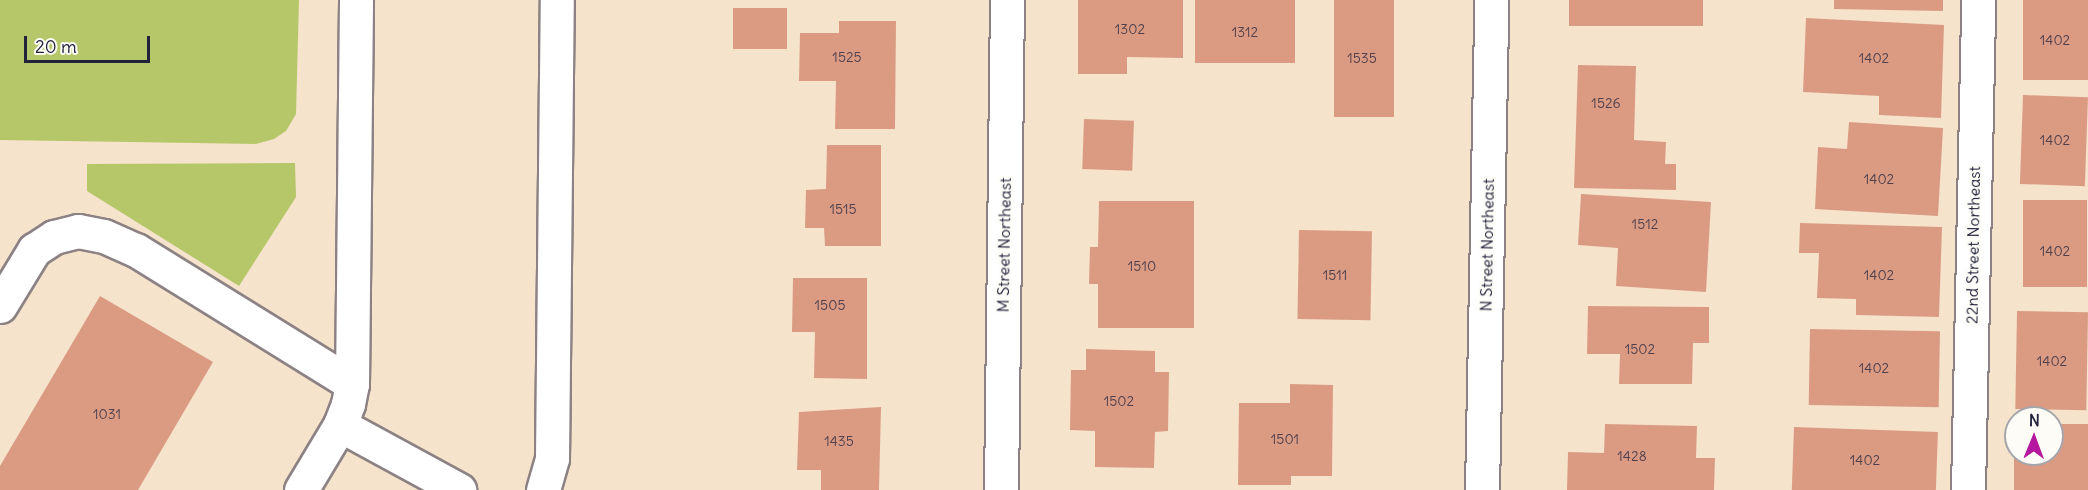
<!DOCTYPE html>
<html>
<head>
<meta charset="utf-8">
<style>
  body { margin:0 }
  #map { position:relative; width:2088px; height:490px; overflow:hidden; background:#f6e3cc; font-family:Delius,sans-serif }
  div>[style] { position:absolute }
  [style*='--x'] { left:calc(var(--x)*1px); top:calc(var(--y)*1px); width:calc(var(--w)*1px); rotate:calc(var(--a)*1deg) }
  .green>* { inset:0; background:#b6c76a }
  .building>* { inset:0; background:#db9b83; transform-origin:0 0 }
  .roads { filter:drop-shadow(2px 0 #8c8284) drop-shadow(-2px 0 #8c8284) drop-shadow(0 2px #8c8284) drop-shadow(0 -2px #8c8284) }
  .minor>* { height:33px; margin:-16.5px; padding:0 16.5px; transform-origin:16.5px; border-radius:16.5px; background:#fff }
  span { translate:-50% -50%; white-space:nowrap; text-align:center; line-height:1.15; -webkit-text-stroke:5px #fdfcf7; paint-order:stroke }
  .number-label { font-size:14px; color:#50404d }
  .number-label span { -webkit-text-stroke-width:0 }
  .street-label { font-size:16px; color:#22223b }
  .north { position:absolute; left:2004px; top:406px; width:60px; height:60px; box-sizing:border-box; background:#fdfcf7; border:2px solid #a5a5ac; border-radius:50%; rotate:1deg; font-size:16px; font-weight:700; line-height:24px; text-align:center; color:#22223b }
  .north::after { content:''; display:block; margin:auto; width:21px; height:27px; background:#b5179e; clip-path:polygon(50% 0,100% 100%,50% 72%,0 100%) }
  .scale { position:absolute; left:24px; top:36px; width:126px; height:27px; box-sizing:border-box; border:3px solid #22223b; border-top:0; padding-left:8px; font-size:18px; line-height:21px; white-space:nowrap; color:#22223b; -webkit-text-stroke:4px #fdfcf7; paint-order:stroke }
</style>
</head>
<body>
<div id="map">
  <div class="green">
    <i style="clip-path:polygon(0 0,299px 0,296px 114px,286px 131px,274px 139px,256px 144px,0 140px)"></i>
    <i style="clip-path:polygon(295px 163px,296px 197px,239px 286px,87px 191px,87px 164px)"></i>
  </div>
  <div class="building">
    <i style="clip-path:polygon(1078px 0,1183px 0,1183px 58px,1127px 57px,1127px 74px,1078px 74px)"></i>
    <i style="left:1195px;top:0;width:100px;height:63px"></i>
    <i style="left:1334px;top:0;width:60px;height:117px"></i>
    <i style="left:1569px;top:0;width:134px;height:26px"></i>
    <i style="clip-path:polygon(1834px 0,1943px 0,1943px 11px,1834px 9px)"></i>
    <i style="left:2023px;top:0;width:65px;height:80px"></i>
    <i style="left:733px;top:8px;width:54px;height:41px"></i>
    <i style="clip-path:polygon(1806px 18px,1944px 25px,1941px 118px,1879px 115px,1879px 96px,1803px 92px)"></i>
    <i style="clip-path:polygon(839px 21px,896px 21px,895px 129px,835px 129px,836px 81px,799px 81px,800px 33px,839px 33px)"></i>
    <i style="clip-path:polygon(1578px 65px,1636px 66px,1634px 140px,1666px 142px,1665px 164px,1676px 164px,1676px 190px,1574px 188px)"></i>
    <i style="left:2023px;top:95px;width:65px;height:89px;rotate:2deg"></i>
    <i style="left:1084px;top:119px;width:50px;height:50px;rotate:2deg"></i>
    <i style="clip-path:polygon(1849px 122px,1943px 128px,1938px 216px,1815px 209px,1818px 147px,1847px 149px)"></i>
    <i style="clip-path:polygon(827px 145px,881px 145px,881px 246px,825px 246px,824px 228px,805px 228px,806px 190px,826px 189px)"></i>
    <i style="clip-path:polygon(1581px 194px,1711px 202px,1706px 292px,1616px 286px,1618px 248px,1578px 245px)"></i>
    <i style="left:2023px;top:200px;width:64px;height:87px"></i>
    <i style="clip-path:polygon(1099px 201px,1194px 201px,1194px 328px,1098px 328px,1098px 284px,1089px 284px,1090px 247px,1098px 247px)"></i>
    <i style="clip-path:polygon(1800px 223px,1942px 227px,1939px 317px,1856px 315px,1856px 299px,1817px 298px,1819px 253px,1799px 253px)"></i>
    <i style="left:1299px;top:230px;width:73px;height:89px;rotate:1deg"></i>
    <i style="clip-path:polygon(793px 278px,867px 278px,867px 379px,814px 378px,815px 332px,792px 332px)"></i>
    <i style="clip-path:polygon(100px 296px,213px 362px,138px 490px,0 490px,0 466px)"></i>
    <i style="clip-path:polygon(1588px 306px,1709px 307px,1709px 343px,1693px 343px,1692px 384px,1619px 384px,1620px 354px,1587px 354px)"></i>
    <i style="left:2017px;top:311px;width:71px;height:98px;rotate:1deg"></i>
    <i style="left:1810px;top:329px;width:130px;height:76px;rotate:1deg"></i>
    <i style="clip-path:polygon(1086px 349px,1155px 351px,1155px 372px,1169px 372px,1168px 431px,1155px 432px,1154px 468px,1095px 467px,1095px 431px,1070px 430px,1071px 370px,1086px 370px)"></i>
    <i style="clip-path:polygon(1290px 384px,1333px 385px,1332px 476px,1291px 476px,1291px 485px,1238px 485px,1239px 403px,1290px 403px)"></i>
    <i style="clip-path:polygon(881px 407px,879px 490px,821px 490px,821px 470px,797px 470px,799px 412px)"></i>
    <i style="clip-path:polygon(1605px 424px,1697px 426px,1696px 458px,1715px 458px,1714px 490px,1567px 490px,1568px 452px,1604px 453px)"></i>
    <i style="clip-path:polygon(2052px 424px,2088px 424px,2088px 490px,2014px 490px,2014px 454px,2052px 454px)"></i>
    <i style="left:1794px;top:427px;width:144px;height:63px;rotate:2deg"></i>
  </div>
  <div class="roads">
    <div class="minor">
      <i style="--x:0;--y:306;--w:66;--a:-58.7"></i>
      <i style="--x:34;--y:250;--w:24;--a:-33"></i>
      <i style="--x:54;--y:237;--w:25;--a:-14"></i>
      <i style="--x:78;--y:231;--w:26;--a:11"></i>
      <i style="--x:104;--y:236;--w:35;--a:24"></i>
      <i style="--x:136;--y:250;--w:254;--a:31.8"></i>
      <i style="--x:340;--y:425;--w:136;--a:28.6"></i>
      <i style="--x:301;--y:490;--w:76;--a:-59"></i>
      <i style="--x:340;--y:425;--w:22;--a:-69"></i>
      <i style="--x:348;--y:404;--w:20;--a:-79"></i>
      <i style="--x:352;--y:384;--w:384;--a:-89.4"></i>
      <i style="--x:543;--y:490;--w:33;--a:-74"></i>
      <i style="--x:552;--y:458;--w:458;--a:-89.4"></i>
      <i style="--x:1001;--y:490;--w:490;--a:-89.3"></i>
      <i style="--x:1482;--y:490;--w:490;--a:-88.9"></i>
      <i style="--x:1968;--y:490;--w:490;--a:-88.8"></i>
    </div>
  </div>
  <div class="number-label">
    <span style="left:1130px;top:29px">1302</span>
    <span style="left:1245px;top:32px">1312</span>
    <span style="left:2055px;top:40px">1402</span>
    <span style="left:847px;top:57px">1525</span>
    <span style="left:1362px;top:58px">1535</span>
    <span style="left:1874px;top:58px">1402</span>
    <span style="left:1606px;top:103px">1526</span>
    <span style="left:2055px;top:140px">1402</span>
    <span style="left:1879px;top:179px">1402</span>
    <span style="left:843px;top:209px">1515</span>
    <span style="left:1645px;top:224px">1512</span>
    <span style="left:2055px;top:251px">1402</span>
    <span style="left:1142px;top:266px">1510</span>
    <span style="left:1335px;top:275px">1511</span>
    <span style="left:1879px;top:275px">1402</span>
    <span style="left:830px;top:305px">1505</span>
    <span style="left:1640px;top:349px">1502</span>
    <span style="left:2052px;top:361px">1402</span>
    <span style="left:1874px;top:368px">1402</span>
    <span style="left:1119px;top:401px">1502</span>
    <span style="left:107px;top:414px">1031</span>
    <span style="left:1285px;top:439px">1501</span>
    <span style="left:839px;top:441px">1435</span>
    <span style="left:1632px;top:456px">1428</span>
    <span style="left:1865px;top:460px">1402</span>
  </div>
  <div class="street-label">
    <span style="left:1004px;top:245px;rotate:-89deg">M Street Northeast</span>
    <span style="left:1487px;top:245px;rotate:-89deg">N Street Northeast</span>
    <span style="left:1973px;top:245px;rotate:-89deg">22nd Street Northeast</span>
  </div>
  <div class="north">N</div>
  <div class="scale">20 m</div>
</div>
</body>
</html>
